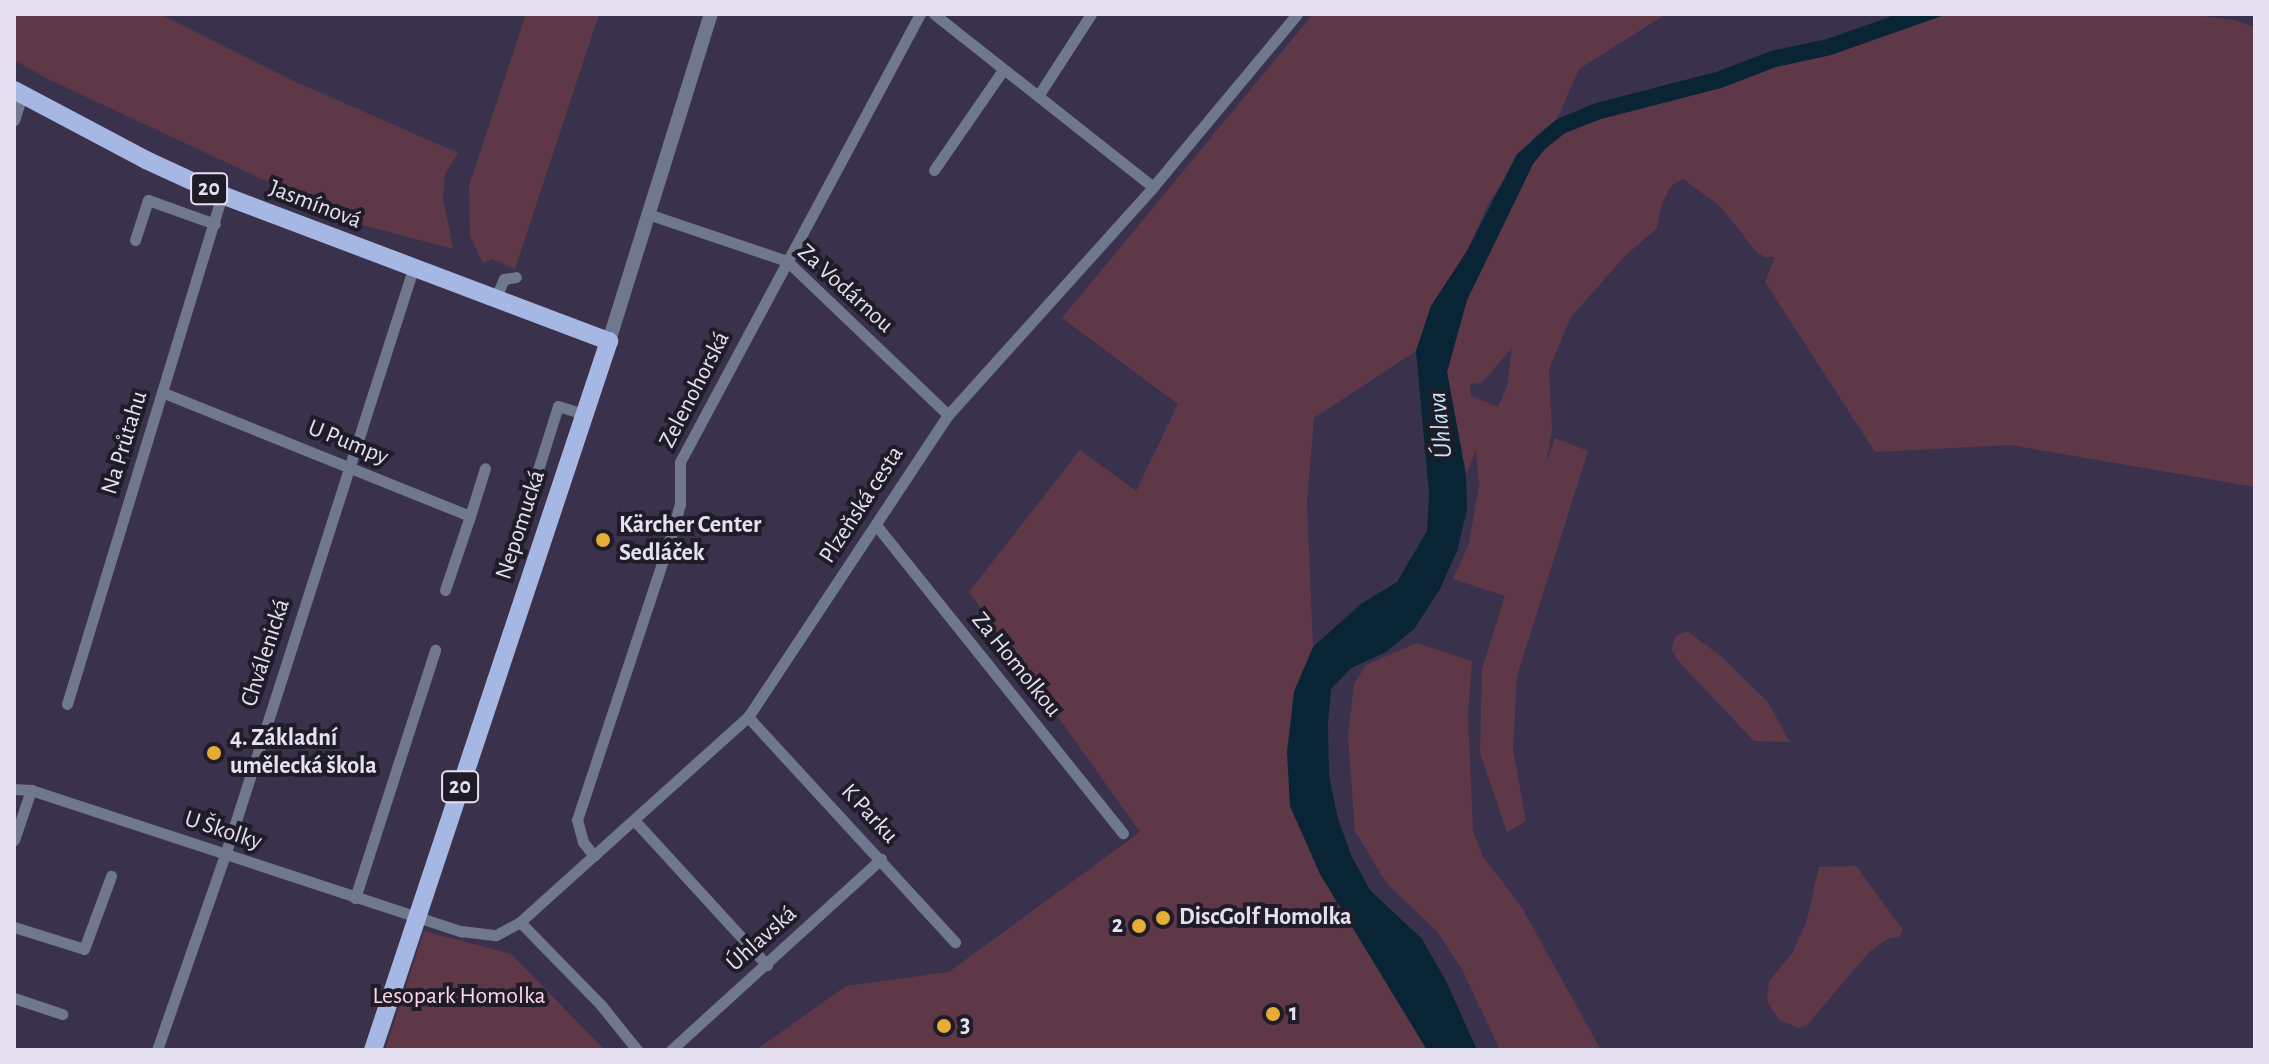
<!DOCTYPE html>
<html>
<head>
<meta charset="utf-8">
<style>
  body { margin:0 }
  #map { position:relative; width:2269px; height:1064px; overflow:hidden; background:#3a324c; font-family:"Alegreya Sans",sans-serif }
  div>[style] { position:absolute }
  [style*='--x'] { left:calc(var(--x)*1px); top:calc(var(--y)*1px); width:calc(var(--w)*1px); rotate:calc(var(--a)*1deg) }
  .green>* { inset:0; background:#5f3848 }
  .water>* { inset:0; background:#082435 }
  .minor>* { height:11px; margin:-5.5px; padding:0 5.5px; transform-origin:5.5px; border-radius:5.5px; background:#70788e }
  .tertiary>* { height:14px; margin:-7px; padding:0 7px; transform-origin:7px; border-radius:7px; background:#70788e }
  .primary>* { height:18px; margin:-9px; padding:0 9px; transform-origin:9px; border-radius:9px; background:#a7b7e4 }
  .dots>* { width:22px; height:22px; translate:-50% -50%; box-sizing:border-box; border:4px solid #1f1c28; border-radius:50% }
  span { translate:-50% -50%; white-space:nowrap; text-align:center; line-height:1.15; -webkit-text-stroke:8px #1f1c28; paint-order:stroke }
  .shield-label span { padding:2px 6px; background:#1f1c28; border:2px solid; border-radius:6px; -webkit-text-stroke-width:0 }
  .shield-label { font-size:22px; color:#e5e1f2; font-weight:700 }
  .street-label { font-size:24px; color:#e5e1f2 }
  .poi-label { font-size:24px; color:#e5e1f2; font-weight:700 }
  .left { translate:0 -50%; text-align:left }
  .right { translate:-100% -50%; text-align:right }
  .park-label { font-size:24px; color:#fcd8e4 }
  .water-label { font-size:26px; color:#c7e4fa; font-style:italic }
  .frame { position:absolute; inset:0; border:16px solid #e5e1f2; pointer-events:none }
</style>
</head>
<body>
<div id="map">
  <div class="green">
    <i style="clip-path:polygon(14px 14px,160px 14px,287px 78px,458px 153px,445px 174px,443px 198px,453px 249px,356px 223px,48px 79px,14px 60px)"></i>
    <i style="clip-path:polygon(526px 14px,599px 14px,515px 269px,493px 259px,483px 263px,470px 236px,469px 186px)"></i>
    <i style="clip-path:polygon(1313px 14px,1666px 14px,1579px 69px,1557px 119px,1535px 136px,1489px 202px,1467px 251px,1431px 306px,1416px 351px,1314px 418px,1307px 502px,1313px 647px,1294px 692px,1290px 806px,1320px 874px,1427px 1050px,756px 1050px,846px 986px,949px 972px,1140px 832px,969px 592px,1080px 450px,1136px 491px,1178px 404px,1062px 318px)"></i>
    <i style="clip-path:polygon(evenodd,1947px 14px,2185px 14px,2234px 20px,2255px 27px,2255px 487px,2010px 445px,1875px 452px,1765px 282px,1775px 257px,1764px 257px,1755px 250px,1720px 206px,1683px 179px,1671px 186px,1662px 203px,1657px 228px,1624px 257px,1571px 317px,1549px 369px,1552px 431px,1546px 464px,1555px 438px,1588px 451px,1517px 676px,1513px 750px,1526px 821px,1507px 832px,1480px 753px,1482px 669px,1505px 596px,1453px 579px,1469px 544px,1479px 485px,1476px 450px,1466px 475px,1447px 372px,1467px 300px,1533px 164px,1544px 149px,1565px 133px,1601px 119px,1721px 88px,1776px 67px,1831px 55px,1947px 14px,1512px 348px,1507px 386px,1498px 407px,1471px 396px,1470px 384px,1482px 383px,1512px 348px)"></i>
    <i style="clip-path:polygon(1687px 631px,1722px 657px,1767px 701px,1790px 742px,1754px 741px,1680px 663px,1671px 649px,1676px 636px)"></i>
    <i style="clip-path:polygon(1417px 643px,1472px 661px,1468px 714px,1473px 831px,1483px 857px,1521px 906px,1601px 1050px,1500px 1050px,1463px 971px,1437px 931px,1387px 884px,1355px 831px,1348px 737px,1354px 684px,1366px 665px)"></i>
    <i style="clip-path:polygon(1856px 866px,1903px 930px,1899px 937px,1887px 939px,1869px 952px,1808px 1024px,1799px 1028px,1779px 1020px,1767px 1001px,1769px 981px,1793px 952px,1806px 923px,1819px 867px)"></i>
    <i style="clip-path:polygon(424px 931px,511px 954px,605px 1050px,385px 1050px)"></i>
  </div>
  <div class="water">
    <i style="clip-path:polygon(1898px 14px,1947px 14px,1831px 55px,1776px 67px,1721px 88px,1601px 119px,1565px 133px,1545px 149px,1533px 164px,1467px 300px,1447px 372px,1466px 475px,1467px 510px,1457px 551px,1440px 589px,1414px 629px,1386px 652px,1351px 668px,1331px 689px,1328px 724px,1329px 776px,1338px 819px,1352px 857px,1370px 890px,1422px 939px,1446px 981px,1477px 1050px,1427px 1050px,1320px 874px,1290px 806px,1287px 752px,1294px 692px,1313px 647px,1361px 604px,1397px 582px,1427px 531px,1429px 493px,1416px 351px,1431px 306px,1467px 251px,1517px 154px,1557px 119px,1596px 103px,1716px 72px,1771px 51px,1827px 39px)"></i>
  </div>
  <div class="minor">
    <i style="--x:934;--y:14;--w:279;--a:38.3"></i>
    <i style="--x:1038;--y:96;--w:98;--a:-57.1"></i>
    <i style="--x:14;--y:120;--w:26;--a:-72"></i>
    <i style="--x:934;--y:170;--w:121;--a:-55.4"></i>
    <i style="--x:648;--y:214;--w:147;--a:18.7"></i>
    <i style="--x:787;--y:261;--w:223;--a:43.7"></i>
    <i style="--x:135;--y:240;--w:42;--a:-72"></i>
    <i style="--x:148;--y:200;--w:71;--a:19.7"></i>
    <i style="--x:495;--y:299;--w:22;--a:-66"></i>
    <i style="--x:504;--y:279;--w:12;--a:-9"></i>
    <i style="--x:164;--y:393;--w:330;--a:21.9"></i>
    <i style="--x:470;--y:516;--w:50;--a:-72.6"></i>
    <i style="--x:876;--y:525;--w:395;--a:51.3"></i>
    <i style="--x:518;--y:533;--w:133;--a:-72.5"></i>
    <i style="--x:558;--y:406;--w:27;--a:17"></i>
    <i style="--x:445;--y:590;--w:78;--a:-71.3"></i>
    <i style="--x:67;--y:704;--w:532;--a:-73.06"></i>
    <i style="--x:748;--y:717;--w:306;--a:47.4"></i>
    <i style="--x:14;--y:789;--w:17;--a:3"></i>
    <i style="--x:31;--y:790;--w:453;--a:18.2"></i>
    <i style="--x:461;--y:931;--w:35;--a:7"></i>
    <i style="--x:496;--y:935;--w:27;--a:-28"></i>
    <i style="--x:520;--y:922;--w:307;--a:-42"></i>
    <i style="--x:748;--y:717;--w:362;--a:-56.5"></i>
    <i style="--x:948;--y:415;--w:307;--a:-48"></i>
    <i style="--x:1153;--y:187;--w:225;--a:-50.2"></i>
    <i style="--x:634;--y:820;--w:197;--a:47.5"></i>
    <i style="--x:14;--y:840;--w:53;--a:-71.2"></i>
    <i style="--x:594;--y:856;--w:18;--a:-128"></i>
    <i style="--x:583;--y:842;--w:23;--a:-105"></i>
    <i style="--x:577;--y:820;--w:310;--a:-71.7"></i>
    <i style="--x:674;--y:526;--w:23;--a:-75"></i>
    <i style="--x:680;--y:504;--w:42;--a:-90"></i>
    <i style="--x:680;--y:462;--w:508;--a:-61.82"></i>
    <i style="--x:355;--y:898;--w:261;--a:-72.1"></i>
    <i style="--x:520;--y:922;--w:116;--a:45.7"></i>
    <i style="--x:601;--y:1005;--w:58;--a:51.3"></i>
    <i style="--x:14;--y:927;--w:73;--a:17.4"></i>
    <i style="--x:84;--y:949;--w:78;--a:-69.7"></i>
    <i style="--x:14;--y:998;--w:51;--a:18.4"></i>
    <i style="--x:157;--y:1050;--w:207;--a:-70.8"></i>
    <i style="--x:225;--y:855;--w:615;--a:-72.21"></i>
    <i style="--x:671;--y:1050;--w:284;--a:-42.3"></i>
  </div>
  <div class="tertiary">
    <i style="--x:609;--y:341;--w:343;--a:-72.7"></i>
  </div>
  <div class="primary">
    <i style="--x:14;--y:90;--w:149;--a:27.9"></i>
    <i style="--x:146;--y:160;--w:84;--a:24.7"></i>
    <i style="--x:222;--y:195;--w:414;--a:20.7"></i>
    <i style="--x:609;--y:341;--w:747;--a:108.41"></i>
  </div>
  <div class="dots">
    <i style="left:603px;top:540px;background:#e6ad36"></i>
    <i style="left:214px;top:753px;background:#e6ad36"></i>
    <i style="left:1163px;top:918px;background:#e6ad36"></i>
    <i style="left:1139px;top:926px;background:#e6ad36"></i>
    <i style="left:1273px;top:1014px;background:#e6ad36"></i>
    <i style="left:944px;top:1026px;background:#e6ad36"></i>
  </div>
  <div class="shield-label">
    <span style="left:209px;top:189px">20</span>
    <span style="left:460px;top:787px">20</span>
  </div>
  <div class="street-label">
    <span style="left:315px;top:205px;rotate:21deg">Jasmínová</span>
    <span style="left:845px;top:289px;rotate:42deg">Za Vodárnou</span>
    <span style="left:695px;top:390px;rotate:-63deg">Zelenohorská</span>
    <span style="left:125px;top:443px;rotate:-73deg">Na Průtahu</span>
    <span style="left:348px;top:443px;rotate:22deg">U Pumpy</span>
    <span style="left:862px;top:505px;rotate:-57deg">Plzeňská cesta</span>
    <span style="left:521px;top:525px;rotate:-72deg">Nepomucká</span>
    <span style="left:266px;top:653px;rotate:-72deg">Chválenická</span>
    <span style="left:1016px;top:665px;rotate:51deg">Za Homolkou</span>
    <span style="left:869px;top:814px;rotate:47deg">K Parku</span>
    <span style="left:223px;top:831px;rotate:18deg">U Školky</span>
    <span style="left:762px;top:939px;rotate:-42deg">Úhlavská</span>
  </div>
  <div class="poi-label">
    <span class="left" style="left:619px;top:540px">Kärcher Center<br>Sedláček</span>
    <span class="left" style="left:230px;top:753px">4. Základní<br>umělecká škola</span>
    <span class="left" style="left:1179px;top:918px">DiscGolf Homolka</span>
    <span class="right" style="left:1123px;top:926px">2</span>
    <span class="left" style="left:1289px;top:1014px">1</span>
    <span class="left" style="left:960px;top:1026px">3</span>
  </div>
  <div class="park-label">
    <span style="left:459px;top:997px">Lesopark Homolka</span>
  </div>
  <div class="water-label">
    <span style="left:1441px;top:425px;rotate:-96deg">Úhlava</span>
  </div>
  <div class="frame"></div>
</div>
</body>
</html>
